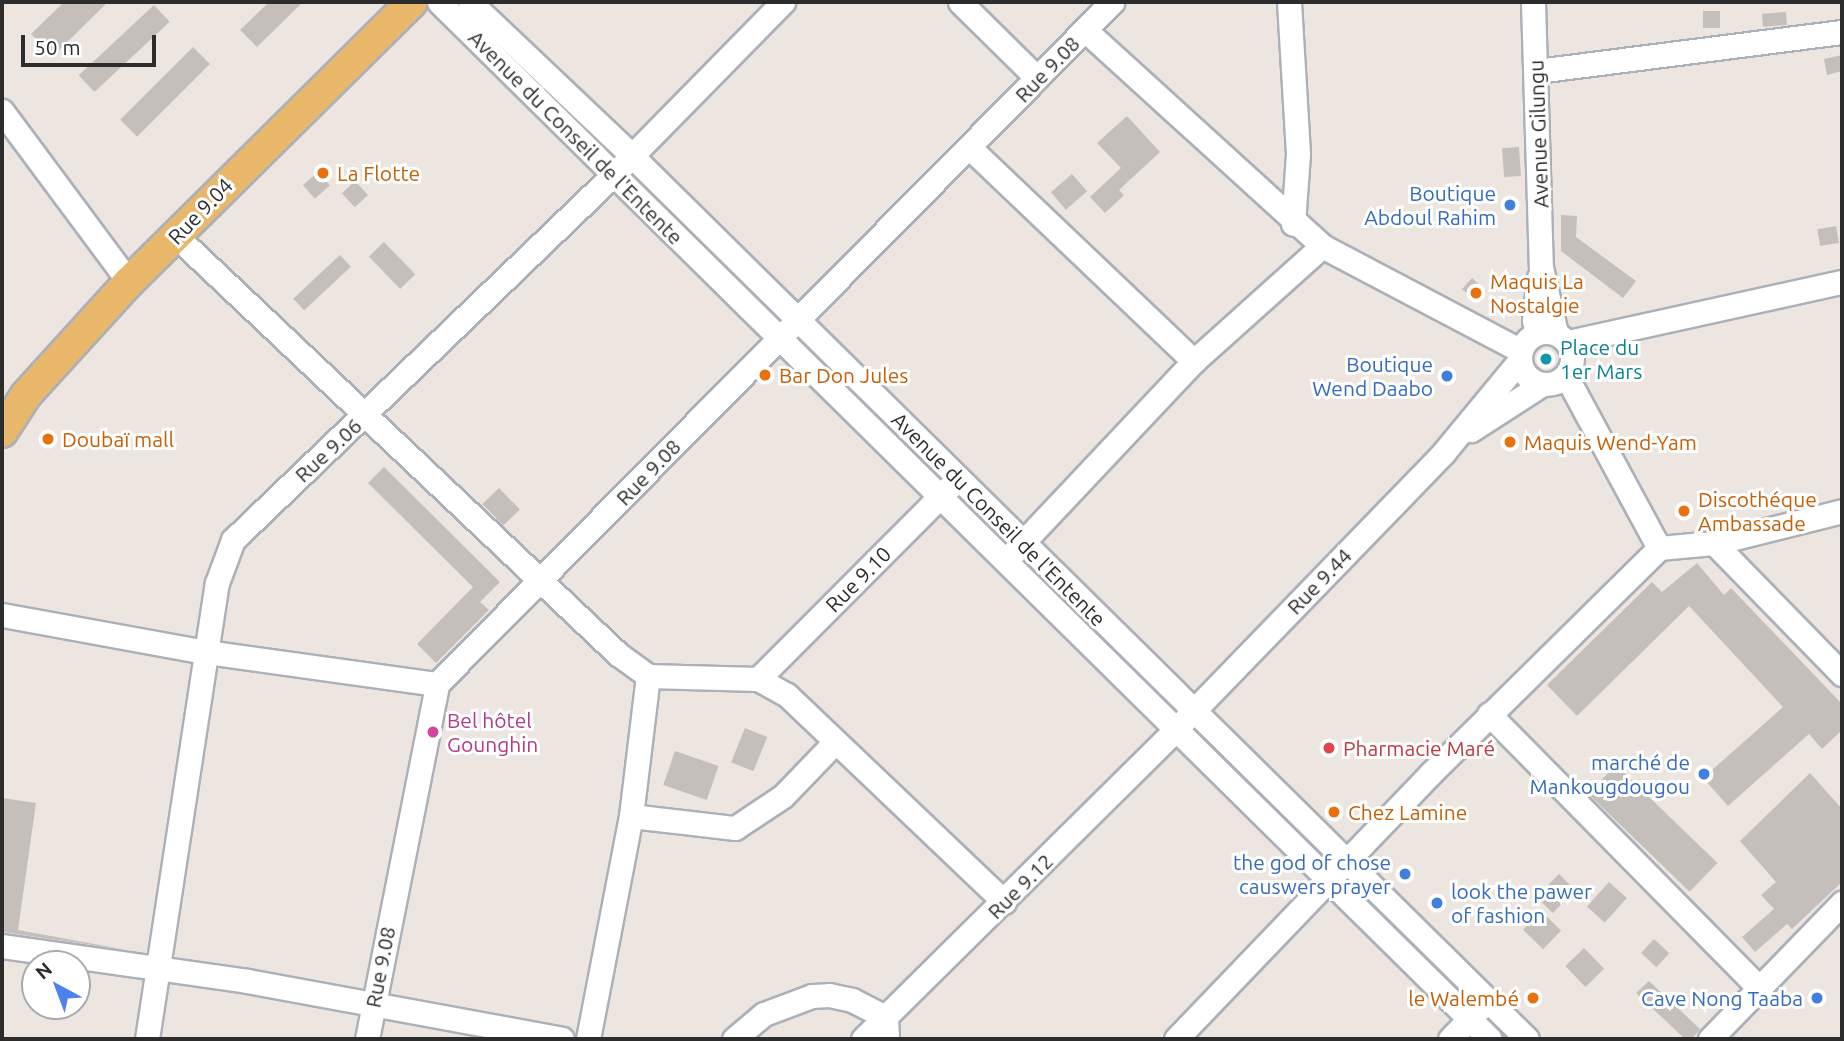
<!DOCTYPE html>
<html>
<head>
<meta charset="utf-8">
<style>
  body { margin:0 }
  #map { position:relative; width:1844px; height:1041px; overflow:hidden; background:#ede5e0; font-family:Ubuntu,sans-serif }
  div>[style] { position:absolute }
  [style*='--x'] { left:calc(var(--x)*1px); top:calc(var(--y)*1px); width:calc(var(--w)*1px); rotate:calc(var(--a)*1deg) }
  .building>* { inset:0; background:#c5bfbc; transform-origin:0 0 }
  .roads { filter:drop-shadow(2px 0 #acb0b7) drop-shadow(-2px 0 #acb0b7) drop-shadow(0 2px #acb0b7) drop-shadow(0 -2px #acb0b7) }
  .minor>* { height:23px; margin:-11.5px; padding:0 11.5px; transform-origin:11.5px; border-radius:11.5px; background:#fff }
  .minor>.ring { margin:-11.5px; padding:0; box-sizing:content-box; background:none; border:23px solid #fff; border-radius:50% }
  .major>* { height:30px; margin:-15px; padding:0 15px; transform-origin:15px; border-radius:15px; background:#e8b76a }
  .dots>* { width:19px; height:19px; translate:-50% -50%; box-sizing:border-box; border:4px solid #fff; border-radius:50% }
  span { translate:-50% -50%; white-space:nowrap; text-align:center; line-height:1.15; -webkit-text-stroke:6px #fff; paint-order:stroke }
  .street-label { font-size:21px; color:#2c2c2c }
  .food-label { font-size:21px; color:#c56008 }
  .left { translate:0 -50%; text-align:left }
  .right { translate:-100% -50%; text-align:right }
  .shop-label { font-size:21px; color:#366cbe }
  .culture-label { font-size:21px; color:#0d838f }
  .hotel-label { font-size:21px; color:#b23c85 }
  .health-label { font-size:21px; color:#be3a42 }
  .frame { position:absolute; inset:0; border:4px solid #2c2c2c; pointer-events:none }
  .north { position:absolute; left:21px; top:950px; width:70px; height:70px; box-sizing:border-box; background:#fff; border:2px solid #ababab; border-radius:50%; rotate:319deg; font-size:19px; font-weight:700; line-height:28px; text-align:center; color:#2c2c2c }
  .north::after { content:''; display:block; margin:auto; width:24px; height:32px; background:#4b82ee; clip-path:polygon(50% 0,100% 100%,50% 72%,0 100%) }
  .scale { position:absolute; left:21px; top:35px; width:135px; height:32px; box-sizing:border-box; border:4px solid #2c2c2c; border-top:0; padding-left:9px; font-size:21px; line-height:24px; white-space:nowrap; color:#2c2c2c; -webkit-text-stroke:5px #fff; paint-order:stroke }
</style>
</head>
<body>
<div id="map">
  <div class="building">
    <i style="clip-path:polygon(64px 2px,108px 2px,53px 56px,31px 34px)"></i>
    <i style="clip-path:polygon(269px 2px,303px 2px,257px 47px,240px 30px)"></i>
    <i style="left:154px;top:5px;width:23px;height:103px;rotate:47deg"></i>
    <i style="left:1703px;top:11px;width:17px;height:17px"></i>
    <i style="left:1786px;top:12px;width:13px;height:24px;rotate:86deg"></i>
    <i style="left:193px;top:47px;width:24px;height:103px;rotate:45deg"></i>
    <i style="clip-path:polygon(1842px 55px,1842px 71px,1827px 75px,1824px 59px)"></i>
    <i style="clip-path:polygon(1127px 116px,1160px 152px,1119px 190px,1124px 195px,1105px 213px,1090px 197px,1121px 168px,1097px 143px)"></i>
    <i style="left:1519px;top:147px;width:29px;height:17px;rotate:86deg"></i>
    <i style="left:318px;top:172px;width:18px;height:20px;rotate:49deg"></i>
    <i style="left:1072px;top:174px;width:23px;height:28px;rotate:49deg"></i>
    <i style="left:355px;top:181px;width:19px;height:18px;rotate:47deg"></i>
    <i style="clip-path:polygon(1561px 215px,1577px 216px,1576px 237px,1636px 281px,1623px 298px,1561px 251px)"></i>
    <i style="left:1836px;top:226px;width:17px;height:19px;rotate:80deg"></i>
    <i style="left:384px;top:242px;width:45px;height:21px;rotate:46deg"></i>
    <i style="left:340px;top:255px;width:16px;height:64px;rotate:47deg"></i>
    <i style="left:1472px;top:278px;width:13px;height:15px;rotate:42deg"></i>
    <i style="clip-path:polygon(384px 467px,500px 582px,480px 602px,489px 610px,436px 663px,417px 644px,473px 587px,368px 483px)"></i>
    <i style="left:499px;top:488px;width:30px;height:23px;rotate:46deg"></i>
    <i style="clip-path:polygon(1697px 563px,1724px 595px,1731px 588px,1842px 704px,1842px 730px,1822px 749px,1809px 734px,1728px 806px,1703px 778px,1783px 707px,1689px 606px,1577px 716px,1547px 685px,1652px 582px,1662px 592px)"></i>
    <i style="left:745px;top:728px;width:24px;height:37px;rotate:22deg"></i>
    <i style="left:675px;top:751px;width:46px;height:36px;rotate:19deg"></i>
    <i style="left:1616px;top:765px;width:141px;height:40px;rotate:44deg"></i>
    <i style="clip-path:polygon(1810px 773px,1842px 809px,1842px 882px,1792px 929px,1787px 924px,1755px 952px,1742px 937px,1774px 909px,1761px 895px,1776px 882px,1740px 841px)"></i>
    <i style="clip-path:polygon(2px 798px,36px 803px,18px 930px,127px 950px,2px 932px)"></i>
    <i style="left:1559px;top:874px;width:23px;height:32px;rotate:45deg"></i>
    <i style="left:1609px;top:882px;width:24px;height:33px;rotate:42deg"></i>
    <i style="left:1541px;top:911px;width:28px;height:26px;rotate:44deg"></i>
    <i style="left:1654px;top:939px;width:21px;height:19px;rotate:43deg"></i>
    <i style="left:1584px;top:948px;width:29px;height:26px;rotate:46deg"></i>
    <i style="clip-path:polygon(1649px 981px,1700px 1029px,1692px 1039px,1685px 1039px,1636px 993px)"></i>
  </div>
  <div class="roads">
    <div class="minor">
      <i style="--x:439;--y:2;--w:1476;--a:44.62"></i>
      <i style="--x:470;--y:2;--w:224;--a:43.5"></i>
      <i style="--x:632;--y:156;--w:1257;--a:44.61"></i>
      <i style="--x:960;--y:2;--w:108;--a:44.6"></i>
      <i style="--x:1289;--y:2;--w:152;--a:86.6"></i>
      <i style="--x:1298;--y:154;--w:70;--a:94.1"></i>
      <i style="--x:1533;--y:2;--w:265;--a:88.3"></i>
      <i style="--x:1541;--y:267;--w:68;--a:77.2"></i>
      <i style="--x:1085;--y:30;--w:321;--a:42.3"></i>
      <i style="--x:1322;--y:246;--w:225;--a:27.8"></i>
      <i style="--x:1537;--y:71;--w:307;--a:-7.3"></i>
      <i style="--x:2;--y:111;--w:213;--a:53.4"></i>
      <i style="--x:971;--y:149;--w:308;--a:43.6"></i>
      <i style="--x:177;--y:237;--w:607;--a:43.4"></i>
      <i style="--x:618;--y:654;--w:37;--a:36"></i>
      <i style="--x:648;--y:676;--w:110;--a:1.6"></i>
      <i style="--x:758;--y:679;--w:33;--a:29"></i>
      <i style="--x:787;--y:695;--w:300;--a:43.6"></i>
      <i class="ring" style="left:1520px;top:332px;width:29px;height:29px"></i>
      <i style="--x:1537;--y:333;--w:13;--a:-103"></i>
      <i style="--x:1534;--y:320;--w:43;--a:-83.4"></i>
      <i style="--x:1568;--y:342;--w:280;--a:-12.4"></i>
      <i style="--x:1566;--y:376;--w:196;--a:61.6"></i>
      <i style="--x:1471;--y:430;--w:83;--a:-32.7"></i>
      <i style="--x:1714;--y:543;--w:183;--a:45.7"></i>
      <i style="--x:1012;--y:554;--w:265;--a:-46.7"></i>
      <i style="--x:1194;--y:361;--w:172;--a:-41.9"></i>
      <i style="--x:2;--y:615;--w:207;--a:10.3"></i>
      <i style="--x:206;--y:652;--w:233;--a:7.9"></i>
      <i style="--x:758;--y:679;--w:274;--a:-45.1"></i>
      <i style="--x:1489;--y:714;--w:385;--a:45.4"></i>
      <i style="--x:631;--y:816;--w:105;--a:6.6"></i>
      <i style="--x:735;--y:828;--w:58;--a:-33.7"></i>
      <i style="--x:783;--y:796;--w:75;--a:-46.1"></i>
      <i style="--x:2;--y:946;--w:247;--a:8.1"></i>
      <i style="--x:247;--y:981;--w:320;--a:10.4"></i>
      <i style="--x:147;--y:1039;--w:461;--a:-81.3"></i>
      <i style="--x:217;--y:583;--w:46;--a:-69.6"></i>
      <i style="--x:233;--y:540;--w:525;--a:-43.84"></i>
      <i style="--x:612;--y:176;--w:244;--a:-45.5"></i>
      <i style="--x:367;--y:1039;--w:362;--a:-78.8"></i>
      <i style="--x:437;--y:684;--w:960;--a:-45.3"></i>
      <i style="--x:588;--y:1039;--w:227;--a:-79.1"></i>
      <i style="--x:631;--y:816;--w:141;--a:-83.1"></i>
      <i style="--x:734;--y:1039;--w:39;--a:-40"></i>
      <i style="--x:764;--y:1014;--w:51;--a:-20.6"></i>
      <i style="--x:812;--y:996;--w:17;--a:-3"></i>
      <i style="--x:829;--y:995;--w:24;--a:12"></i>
      <i style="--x:852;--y:1000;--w:38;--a:27"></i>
      <i style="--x:886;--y:1017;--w:22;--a:87"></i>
      <i style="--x:863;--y:1039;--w:439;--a:-44.7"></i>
      <i style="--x:1175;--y:730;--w:387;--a:-45.9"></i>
      <i style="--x:1444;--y:452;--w:119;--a:-50.4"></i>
      <i style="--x:1176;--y:1039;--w:368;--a:-46.2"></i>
      <i style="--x:1431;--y:773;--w:320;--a:-44.6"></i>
      <i style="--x:1659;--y:548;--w:55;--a:-5.2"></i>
      <i style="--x:1714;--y:543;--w:132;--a:-14"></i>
      <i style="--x:1450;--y:1039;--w:42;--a:-46"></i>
      <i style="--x:1710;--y:1039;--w:190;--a:-45.9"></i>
    </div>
    <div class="major">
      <i style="--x:2;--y:432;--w:44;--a:-57"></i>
      <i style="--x:26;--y:395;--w:153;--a:-47.7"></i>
      <i style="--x:129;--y:282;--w:398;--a:-44.7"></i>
    </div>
  </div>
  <div class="dots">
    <i style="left:323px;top:173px;background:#e8710a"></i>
    <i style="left:1510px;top:205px;background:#3f7fe0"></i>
    <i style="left:1476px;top:293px;background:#e8710a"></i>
    <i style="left:1546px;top:359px;background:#0f9aa8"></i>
    <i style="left:765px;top:375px;background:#e8710a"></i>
    <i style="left:1447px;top:376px;background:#3f7fe0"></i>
    <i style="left:48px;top:439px;background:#e8710a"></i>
    <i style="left:1510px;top:442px;background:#e8710a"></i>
    <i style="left:1684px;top:511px;background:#e8710a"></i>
    <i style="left:433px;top:732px;background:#d1479c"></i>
    <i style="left:1329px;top:748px;background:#e0444e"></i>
    <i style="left:1704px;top:774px;background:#3f7fe0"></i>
    <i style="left:1334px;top:812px;background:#e8710a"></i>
    <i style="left:1405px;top:874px;background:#3f7fe0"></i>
    <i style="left:1437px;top:903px;background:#3f7fe0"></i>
    <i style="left:1533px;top:998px;background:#e8710a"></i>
    <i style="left:1817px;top:998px;background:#3f7fe0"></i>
  </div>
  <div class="street-label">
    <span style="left:1047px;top:69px;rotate:-46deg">Rue 9.08</span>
    <span style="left:1538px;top:134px;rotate:-92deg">Avenue Gilungu</span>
    <span style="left:576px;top:137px;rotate:45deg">Avenue du Conseil de l'Entente</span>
    <span style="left:200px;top:211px;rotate:-46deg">Rue 9.04</span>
    <span style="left:328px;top:450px;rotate:-43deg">Rue 9.06</span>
    <span style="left:648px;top:472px;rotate:-46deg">Rue 9.08</span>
    <span style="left:999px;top:519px;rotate:45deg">Avenue du Conseil de l'Entente</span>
    <span style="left:858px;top:579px;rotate:-45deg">Rue 9.10</span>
    <span style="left:1319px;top:581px;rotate:-46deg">Rue 9.44</span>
    <span style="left:1020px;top:886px;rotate:-45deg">Rue 9.12</span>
    <span style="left:380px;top:967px;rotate:-79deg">Rue 9.08</span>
  </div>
  <div class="food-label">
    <span class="left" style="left:337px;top:173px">La Flotte</span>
    <span class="left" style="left:1490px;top:293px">Maquis La<br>Nostalgie</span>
    <span class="left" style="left:779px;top:375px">Bar Don Jules</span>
    <span class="left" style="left:62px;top:439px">Doubaï mall</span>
    <span class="left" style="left:1524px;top:442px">Maquis Wend-Yam</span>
    <span class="left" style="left:1698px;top:511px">Discothéque<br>Ambassade</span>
    <span class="left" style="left:1348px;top:812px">Chez Lamine</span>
    <span class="right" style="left:1519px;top:998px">le Walembé</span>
  </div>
  <div class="shop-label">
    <span class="right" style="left:1496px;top:205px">Boutique<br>Abdoul Rahim</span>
    <span class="right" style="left:1433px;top:376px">Boutique<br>Wend Daabo</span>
    <span class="right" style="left:1690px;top:774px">marché de<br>Mankougdougou</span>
    <span class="right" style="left:1391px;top:874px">the god of chose<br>causwers prayer</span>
    <span class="left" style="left:1451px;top:903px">look the pawer<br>of fashion</span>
    <span class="right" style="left:1803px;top:998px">Cave Nong Taaba</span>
  </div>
  <div class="culture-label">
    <span class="left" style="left:1560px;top:359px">Place du<br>1er Mars</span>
  </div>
  <div class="hotel-label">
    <span class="left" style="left:447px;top:732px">Bel hôtel<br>Gounghin</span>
  </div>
  <div class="health-label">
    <span class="left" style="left:1343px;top:748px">Pharmacie Maré</span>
  </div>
  <div class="frame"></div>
  <div class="north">N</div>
  <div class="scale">50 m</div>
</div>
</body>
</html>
